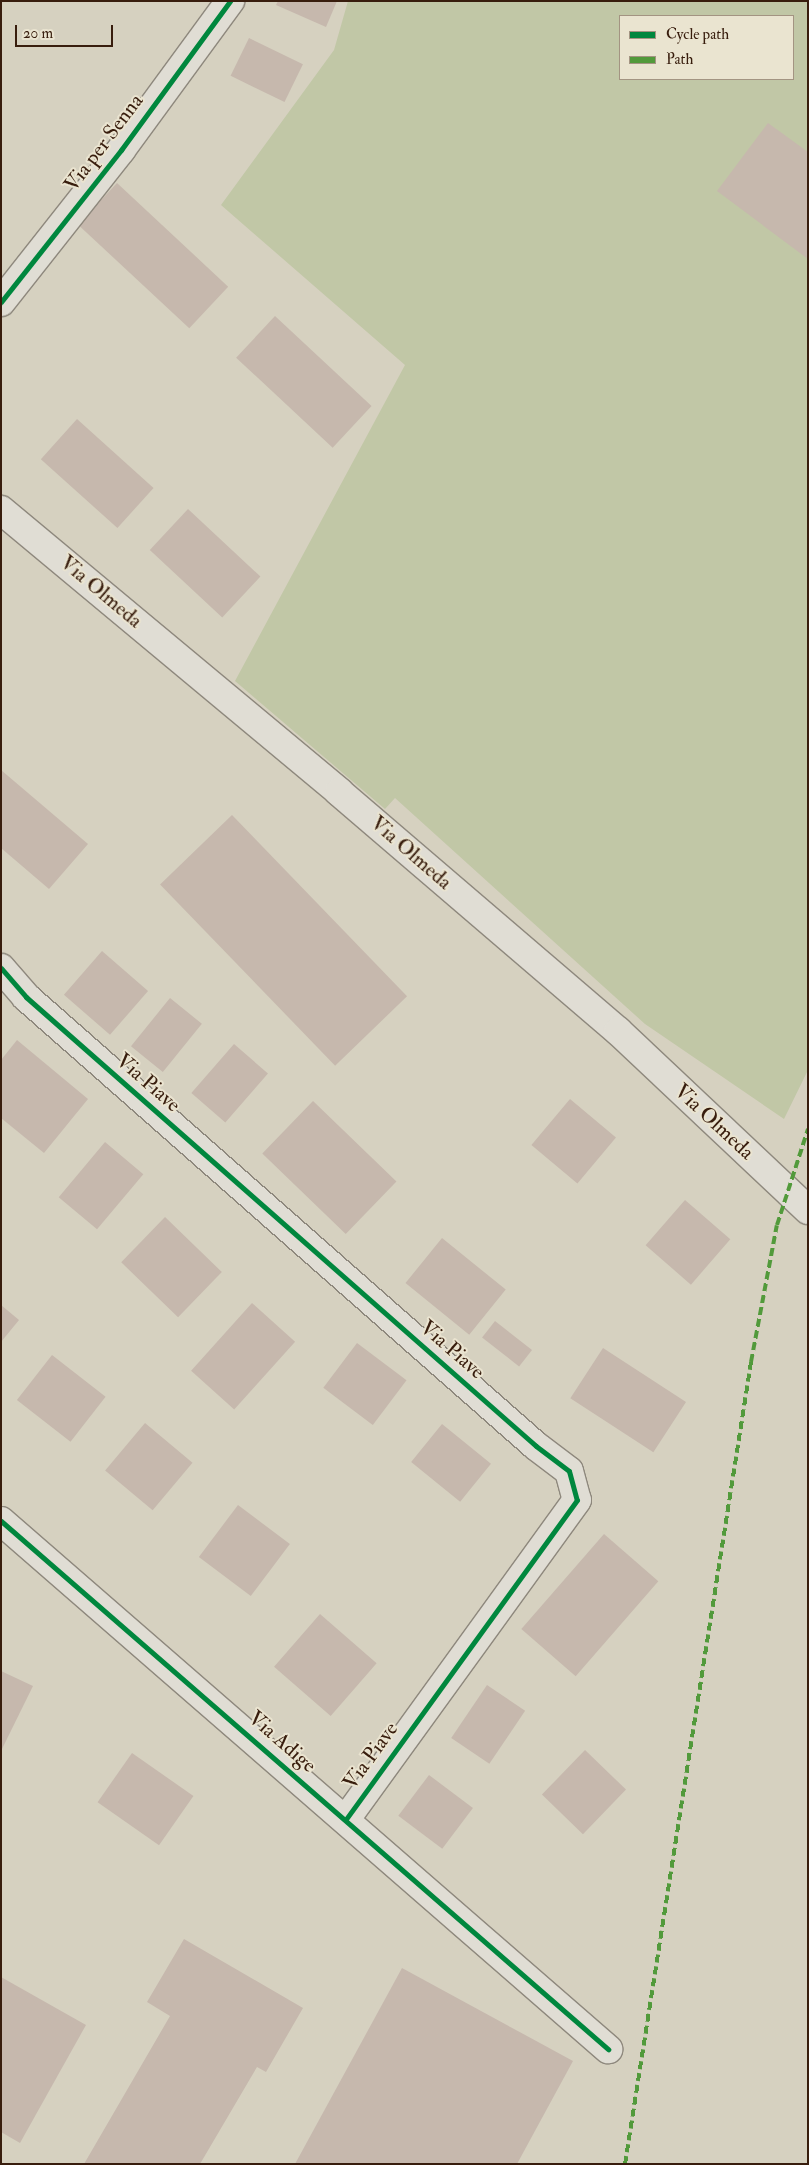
<!DOCTYPE html>
<html>
<head>
<meta charset="utf-8">
<style>
  body { margin:0 }
  #map { position:relative; width:809px; height:2165px; overflow:hidden; background:#d6d1c0; font-family:"IM FELL Double Pica",serif }
  div>[style] { position:absolute }
  [style*='--x'] { left:calc(var(--x)*1px); top:calc(var(--y)*1px); width:calc(var(--w)*1px); rotate:calc(var(--a)*1deg) }
  .green>* { inset:0; background:#c1c7a6 }
  .building>* { inset:0; background:#c6b8ad; transform-origin:0 0 }
  .roads { filter:drop-shadow(1px 0 #8e887d) drop-shadow(-1px 0 #8e887d) drop-shadow(0 1px #8e887d) drop-shadow(0 -1px #8e887d) }
  .minor>* { height:28px; margin:-14px; padding:0 14px; transform-origin:14px; border-radius:14px; background:#e0ddd4 }
  .secondary>* { height:28px; margin:-14px; padding:0 14px; transform-origin:14px; border-radius:14px; background:#e0ddd4 }
  .quiet>* { height:4px; margin-top:-2px; transform-origin:0; background:repeating-linear-gradient(90deg,#529a3b 0 8px,transparent 0 12px) }
  .cycleway>* { height:5px; margin:-2.5px; padding:0 2.5px; transform-origin:2.5px; border-radius:2.5px; background:#00873e }
  span { translate:-50% -50%; white-space:nowrap; text-align:center; line-height:1.15; -webkit-text-stroke:4px #eae4d0; paint-order:stroke }
  .street-label { font-size:21px; color:#381d0d }
  .frame { position:absolute; inset:0; border:2px solid #381d0d; pointer-events:none }
  .legend { position:absolute; left:619px; top:15px; width:175px; height:65px; box-sizing:border-box; background:#eae4d0; border:1px solid #a39482; margin:0; padding:6px 9px; list-style:none; font-size:15px; color:#381d0d }
  .legend li { display:flex; align-items:center; gap:10px; height:25px }
  .legend b { width:25px; border:1px solid #a39482 }
  .scale { position:absolute; left:15px; top:25px; width:98px; height:22px; box-sizing:border-box; border:2px solid #381d0d; border-top:0; padding-left:6px; font-size:15px; line-height:18px; white-space:nowrap; color:#381d0d; -webkit-text-stroke:4px #eae4d0; paint-order:stroke }
</style>
</head>
<body>
<div id="map">
  <div class="green">
    <i style="clip-path:polygon(evenodd,348px 1px,808px 1px,808px 1070px,784px 1119px,645px 1024px,395px 798px,385px 809px,235px 681px,405px 365px,221px 205px,334px 50px,348px 1px,620px 16px,793px 16px,793px 79px,620px 79px,620px 16px)"></i>
  </div>
  <div class="building">
    <i style="clip-path:polygon(278px 1px,337px 1px,326px 27px,276px 5px)"></i>
    <i style="left:249px;top:38px;width:60px;height:42px;rotate:26deg"></i>
    <i style="clip-path:polygon(768px 123px,808px 152px,808px 259px,717px 191px)"></i>
    <i style="left:117px;top:183px;width:152px;height:57px;rotate:43deg"></i>
    <i style="left:275px;top:316px;width:132px;height:57px;rotate:43deg"></i>
    <i style="left:77px;top:419px;width:103px;height:54px;rotate:42deg"></i>
    <i style="left:188px;top:509px;width:99px;height:56px;rotate:43deg"></i>
    <i style="clip-path:polygon(1px 770px,88px 844px,49px 889px,1px 848px)"></i>
    <i style="left:232px;top:815px;width:252px;height:100px;rotate:46deg"></i>
    <i style="left:102px;top:951px;width:61px;height:58px;rotate:41deg"></i>
    <i style="left:170px;top:998px;width:41px;height:62px;rotate:39deg"></i>
    <i style="clip-path:polygon(17px 1040px,88px 1099px,44px 1153px,1px 1118px,1px 1060px)"></i>
    <i style="left:234px;top:1044px;width:45px;height:65px;rotate:41deg"></i>
    <i style="left:570px;top:1099px;width:60px;height:60px;rotate:40deg"></i>
    <i style="left:313px;top:1101px;width:116px;height:73px;rotate:44deg"></i>
    <i style="left:105px;top:1142px;width:50px;height:72px;rotate:40deg"></i>
    <i style="left:685px;top:1200px;width:60px;height:60px;rotate:41deg"></i>
    <i style="left:165px;top:1217px;width:79px;height:63px;rotate:44deg"></i>
    <i style="left:442px;top:1238px;width:82px;height:58px;rotate:39deg"></i>
    <i style="left:252px;top:1303px;width:58px;height:91px;rotate:42deg"></i>
    <i style="clip-path:polygon(1px 1305px,19px 1320px,1px 1342px)"></i>
    <i style="left:495px;top:1321px;width:47px;height:21px;rotate:38deg"></i>
    <i style="left:357px;top:1343px;width:62px;height:56px;rotate:37deg"></i>
    <i style="left:603px;top:1348px;width:99px;height:60px;rotate:33deg"></i>
    <i style="left:52px;top:1355px;width:68px;height:57px;rotate:38deg"></i>
    <i style="left:145px;top:1423px;width:62px;height:62px;rotate:40deg"></i>
    <i style="left:442px;top:1424px;width:63px;height:49px;rotate:39deg"></i>
    <i style="left:238px;top:1505px;width:65px;height:65px;rotate:37deg"></i>
    <i style="left:604px;top:1534px;width:72px;height:126px;rotate:41deg"></i>
    <i style="left:320px;top:1614px;width:75px;height:70px;rotate:41deg"></i>
    <i style="clip-path:polygon(1px 1671px,33px 1686px,1px 1751px)"></i>
    <i style="left:487px;top:1685px;width:46px;height:64px;rotate:34deg"></i>
    <i style="left:585px;top:1750px;width:57px;height:62px;rotate:44deg"></i>
    <i style="left:132px;top:1753px;width:75px;height:60px;rotate:35deg"></i>
    <i style="left:429px;top:1775px;width:55px;height:51px;rotate:37deg"></i>
    <i style="clip-path:polygon(184px 1939px,303px 2008px,266px 2072px,257px 2067px,200px 2164px,84px 2164px,170px 2016px,147px 2002px)"></i>
    <i style="clip-path:polygon(402px 1968px,573px 2061px,517px 2164px,295px 2164px)"></i>
    <i style="clip-path:polygon(1px 1977px,86px 2025px,20px 2143px,1px 2132px)"></i>
  </div>
  <div class="roads">
    <div class="minor">
      <i style="--x:1;--y:302;--w:194;--a:-51.7"></i>
      <i style="--x:121;--y:150;--w:185;--a:-53.8"></i>
      <i style="--x:1;--y:968;--w:38;--a:49"></i>
      <i style="--x:26;--y:997;--w:679;--a:41.36"></i>
      <i style="--x:536;--y:1446;--w:41;--a:37.1"></i>
      <i style="--x:569;--y:1471;--w:30;--a:75"></i>
      <i style="--x:577;--y:1500;--w:394;--a:125.9"></i>
      <i style="--x:1;--y:1521;--w:805;--a:41.02"></i>
    </div>
    <div class="secondary">
      <i style="--x:1;--y:510;--w:440;--a:39.8"></i>
      <i style="--x:339;--y:792;--w:367;--a:40.6"></i>
      <i style="--x:618;--y:1031;--w:261;--a:43.3"></i>
    </div>
  </div>
  <div class="quiet">
    <i style="--x:625;--y:2164;--w:812;--a:-81.07"></i>
    <i style="--x:751;--y:1362;--w:139;--a:-79.3"></i>
    <i style="--x:777;--y:1225;--w:101;--a:-72.1"></i>
  </div>
  <div class="cycleway">
    <i style="--x:1;--y:302;--w:194;--a:-51.7"></i>
    <i style="--x:121;--y:150;--w:185;--a:-53.8"></i>
    <i style="--x:1;--y:968;--w:38;--a:49"></i>
    <i style="--x:26;--y:997;--w:679;--a:41.36"></i>
    <i style="--x:536;--y:1446;--w:41;--a:37.1"></i>
    <i style="--x:569;--y:1471;--w:30;--a:75"></i>
    <i style="--x:577;--y:1500;--w:394;--a:125.9"></i>
    <i style="--x:1;--y:1521;--w:805;--a:41.02"></i>
  </div>
  <div class="street-label">
    <span style="left:104px;top:143px;rotate:-53deg">Via per Senna</span>
    <span style="left:101px;top:592px;rotate:40deg">Via Olmeda</span>
    <span style="left:411px;top:853px;rotate:41deg">Via Olmeda</span>
    <span style="left:148px;top:1083px;rotate:41deg">Via Piave</span>
    <span style="left:714px;top:1122px;rotate:43deg">Via Olmeda</span>
    <span style="left:452px;top:1350px;rotate:41deg">Via Piave</span>
    <span style="left:282px;top:1742px;rotate:41deg">Via Adige</span>
    <span style="left:371px;top:1756px;rotate:-54deg">Via Piave</span>
  </div>
  <div class="frame"></div>
  <ul class="legend">
  <li><b style="height:6px;background:#00873e"></b>Cycle path</li>
  <li><b style="height:6px;background:#529a3b"></b>Path</li>
  </ul>
  <div class="scale">20 m</div>
</div>
</body>
</html>
